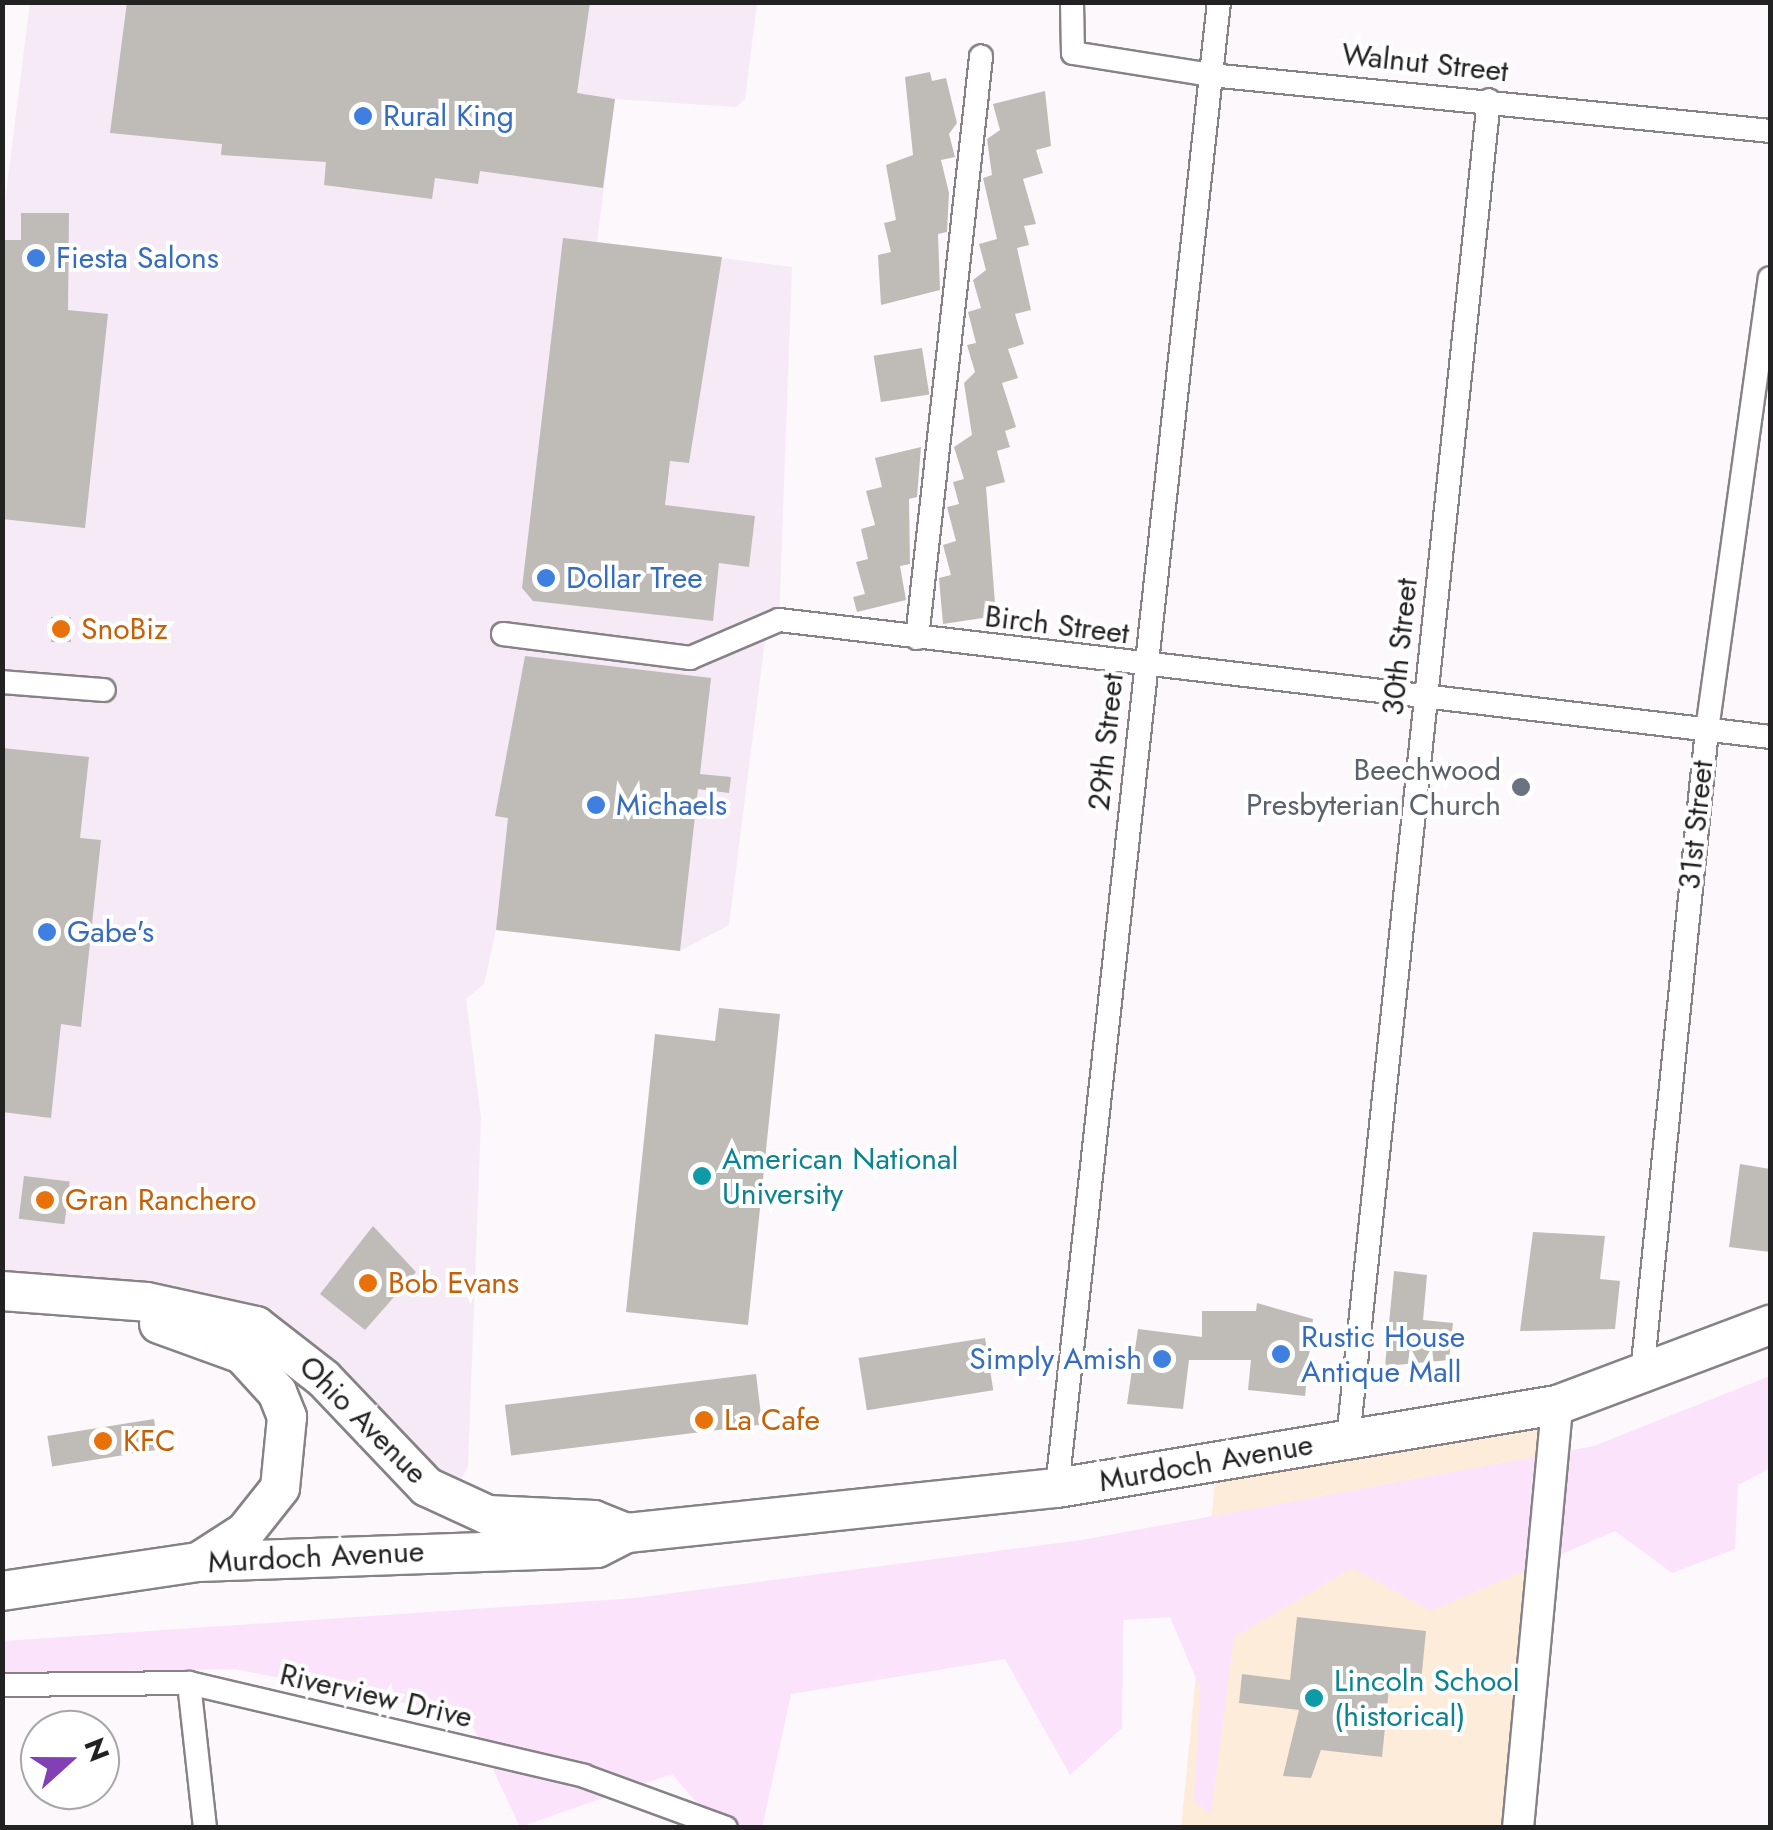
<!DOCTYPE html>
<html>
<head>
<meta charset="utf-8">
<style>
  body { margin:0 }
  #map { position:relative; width:1773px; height:1830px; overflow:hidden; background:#fcf8fc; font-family:Jost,sans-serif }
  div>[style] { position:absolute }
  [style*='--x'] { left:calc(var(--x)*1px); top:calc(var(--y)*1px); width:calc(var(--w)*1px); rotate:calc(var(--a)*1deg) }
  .built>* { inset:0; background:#f5eaf5 }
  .education>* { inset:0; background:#feecdb }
  .green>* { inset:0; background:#fbe3fb }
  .building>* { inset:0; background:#bfbcb7; transform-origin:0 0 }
  .roads { filter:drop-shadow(2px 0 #868286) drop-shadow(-2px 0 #868286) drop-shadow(0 2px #868286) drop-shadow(0 -2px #868286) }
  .minor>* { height:22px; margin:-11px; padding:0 11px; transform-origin:11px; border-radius:11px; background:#fff }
  .tertiary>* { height:30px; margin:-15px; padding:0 15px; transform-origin:15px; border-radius:15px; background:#fff }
  .primary>* { height:38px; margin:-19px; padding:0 19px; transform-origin:19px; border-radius:19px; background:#fff }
  .dots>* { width:28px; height:28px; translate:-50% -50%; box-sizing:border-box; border:5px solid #fff; border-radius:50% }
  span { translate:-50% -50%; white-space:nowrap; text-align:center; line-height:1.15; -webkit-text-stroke:8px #fff; paint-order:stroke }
  .street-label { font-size:30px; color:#232223 }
  .shop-label { font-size:30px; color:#366cbe }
  .left { translate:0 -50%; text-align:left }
  .right { translate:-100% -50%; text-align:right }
  .food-label { font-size:30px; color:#c56008 }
  .worship-label { font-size:30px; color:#5b616d }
  .culture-label { font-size:30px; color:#0d838f }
  .frame { position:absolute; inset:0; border:5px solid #232223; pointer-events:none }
  .north { position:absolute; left:20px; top:1710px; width:100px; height:100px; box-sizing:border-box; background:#fff; border:2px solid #a7a7a7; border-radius:50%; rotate:69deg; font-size:28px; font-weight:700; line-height:40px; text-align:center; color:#232223 }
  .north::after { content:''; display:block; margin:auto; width:35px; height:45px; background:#8240b4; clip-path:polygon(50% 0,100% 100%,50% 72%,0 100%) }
</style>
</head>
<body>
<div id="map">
  <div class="built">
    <i style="clip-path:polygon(30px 3px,757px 3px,745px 99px,736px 107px,615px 99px,597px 242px,792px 267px,779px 620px,765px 640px,729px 925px,680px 951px,496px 930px,484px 984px,466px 999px,481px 1118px,468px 1466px,451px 1500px,289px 1347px,3px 1291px,2px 225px)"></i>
  </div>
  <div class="education">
    <i style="clip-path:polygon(1557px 1405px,1518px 1827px,1181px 1828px,1217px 1461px)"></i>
  </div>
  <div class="green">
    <i style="clip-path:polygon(1770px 1376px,1770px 1468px,1738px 1485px,1735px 1549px,1672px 1573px,1615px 1531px,1431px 1611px,1352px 1568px,1234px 1637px,1211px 1814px,1194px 1801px,1200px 1688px,1170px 1617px,1123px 1620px,1122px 1728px,1070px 1775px,1005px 1659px,791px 1694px,762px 1828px,718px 1827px,672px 1774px,520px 1827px,468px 1716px,235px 1669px,3px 1673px,3px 1641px,636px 1598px,1082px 1540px,1594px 1446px)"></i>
  </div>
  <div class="building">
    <i style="clip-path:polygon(127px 2px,590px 2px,577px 93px,615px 99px,603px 188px,480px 171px,478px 184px,435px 178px,432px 199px,324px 185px,326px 162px,221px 155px,222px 144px,110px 133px)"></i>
    <i style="clip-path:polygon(930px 72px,932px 81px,946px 78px,957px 123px,949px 134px,955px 157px,941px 160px,949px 193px,947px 232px,938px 234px,940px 290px,881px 305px,878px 255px,891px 252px,884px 223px,896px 220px,886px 165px,913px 155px,905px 77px)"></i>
    <i style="clip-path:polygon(1045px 91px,1051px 146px,1036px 150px,1043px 173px,1023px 179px,1036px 224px,1024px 226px,1029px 245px,1017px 248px,1031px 310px,1015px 314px,1024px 344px,1008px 349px,1018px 378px,1002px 383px,1016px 427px,1005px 431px,1010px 447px,997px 451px,1005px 482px,986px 487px,996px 616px,943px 624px,939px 578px,951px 575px,943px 545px,956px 541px,947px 507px,959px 504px,953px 482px,964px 479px,954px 447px,972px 435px,964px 383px,975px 372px,967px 345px,976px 343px,968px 312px,981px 308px,973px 280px,986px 270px,979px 244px,997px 239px,983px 178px,992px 175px,987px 139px,1000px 130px,993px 104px)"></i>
    <i style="clip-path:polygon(21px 213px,69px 213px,68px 310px,108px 314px,85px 528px,2px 519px,2px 240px,21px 240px)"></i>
    <i style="clip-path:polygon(563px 238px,722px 257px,689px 463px,670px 461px,665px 505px,755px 516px,749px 567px,719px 563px,713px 621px,533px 601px,522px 588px)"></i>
    <i style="left:922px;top:348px;width:47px;height:49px;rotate:81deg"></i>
    <i style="clip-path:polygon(921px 447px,917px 497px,909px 499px,910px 564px,900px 566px,906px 600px,857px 612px,853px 597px,865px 594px,856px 562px,868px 559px,861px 529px,875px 525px,866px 491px,882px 487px,875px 458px)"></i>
    <i style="left:51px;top:617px;width:20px;height:25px"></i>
    <i style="clip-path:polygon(525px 656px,711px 678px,700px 774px,731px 777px,729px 793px,698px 789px,680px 951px,496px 930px,508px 818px,495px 816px)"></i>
    <i style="clip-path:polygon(2px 748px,89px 757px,80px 838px,101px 840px,81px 1027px,61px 1024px,51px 1118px,2px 1112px)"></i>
    <i style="clip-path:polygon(719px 1008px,780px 1014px,748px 1325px,626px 1312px,655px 1034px,715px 1041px)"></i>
    <i style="clip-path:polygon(1740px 1164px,1770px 1169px,1770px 1252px,1729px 1247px)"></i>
    <i style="left:24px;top:1176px;width:46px;height:43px;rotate:7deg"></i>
    <i style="clip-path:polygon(373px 1226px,416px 1272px,365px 1330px,320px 1294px)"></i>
    <i style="clip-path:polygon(1533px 1232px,1605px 1236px,1600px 1279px,1620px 1281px,1615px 1329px,1520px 1331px)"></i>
    <i style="clip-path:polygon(1394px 1271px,1427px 1275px,1423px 1320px,1453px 1323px,1449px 1360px,1385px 1366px)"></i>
    <i style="clip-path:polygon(1257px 1303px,1313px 1319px,1305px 1396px,1248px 1390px,1251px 1360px,1189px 1360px,1183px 1409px,1127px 1404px,1138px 1329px,1202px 1337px,1202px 1311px,1256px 1311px)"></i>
    <i style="left:985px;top:1338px;width:53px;height:128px;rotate:81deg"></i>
    <i style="left:756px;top:1374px;width:51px;height:253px;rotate:83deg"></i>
    <i style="left:154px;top:1419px;width:31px;height:108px;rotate:81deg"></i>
    <i style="clip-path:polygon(1297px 1617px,1426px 1631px,1420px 1692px,1389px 1689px,1382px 1757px,1321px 1750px,1311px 1778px,1283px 1776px,1299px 1710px,1239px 1703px,1242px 1674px,1290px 1680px)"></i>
  </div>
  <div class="roads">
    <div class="minor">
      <i style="--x:1072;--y:2;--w:51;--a:88.9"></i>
      <i style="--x:1073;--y:53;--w:139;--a:9.1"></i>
      <i style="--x:1210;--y:75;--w:563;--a:5.71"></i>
      <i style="--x:503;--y:634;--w:189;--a:7.3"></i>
      <i style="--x:690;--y:658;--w:97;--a:-23.1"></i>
      <i style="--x:779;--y:620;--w:998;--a:6.73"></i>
      <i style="--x:917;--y:638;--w:585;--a:-83.71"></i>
      <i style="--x:2;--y:682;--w:102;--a:4.5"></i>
      <i style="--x:1642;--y:1374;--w:647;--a:-84.24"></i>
      <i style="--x:1707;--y:730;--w:456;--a:-82.1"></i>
      <i style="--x:1348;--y:1439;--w:1346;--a:-83.99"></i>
      <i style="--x:1057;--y:1488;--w:1495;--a:-83.78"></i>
      <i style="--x:189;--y:1683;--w:146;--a:83.7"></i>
      <i style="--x:2;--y:1685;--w:187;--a:-0.6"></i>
      <i style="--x:189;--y:1683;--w:406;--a:13.2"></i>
      <i style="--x:584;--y:1776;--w:151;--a:20.1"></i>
    </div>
    <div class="tertiary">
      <i style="--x:1518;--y:1828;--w:425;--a:-84.7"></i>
    </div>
    <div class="primary">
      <i style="--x:2;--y:1291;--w:145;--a:4.3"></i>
      <i style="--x:147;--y:1302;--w:112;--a:12.4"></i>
      <i style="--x:256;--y:1326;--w:86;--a:37.9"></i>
      <i style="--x:324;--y:1379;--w:149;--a:46.4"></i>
      <i style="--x:427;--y:1487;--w:67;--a:24.7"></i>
      <i style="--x:488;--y:1515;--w:106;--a:2.7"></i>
      <i style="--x:594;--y:1520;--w:35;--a:22"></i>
      <i style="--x:159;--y:1324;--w:88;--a:19.9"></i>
      <i style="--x:242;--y:1354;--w:52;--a:47.4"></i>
      <i style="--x:277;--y:1392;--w:27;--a:68"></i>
      <i style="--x:287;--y:1417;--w:71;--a:95.6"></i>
      <i style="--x:280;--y:1488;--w:56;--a:128.5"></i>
      <i style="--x:245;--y:1532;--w:54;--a:147.2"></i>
      <i style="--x:2;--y:1591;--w:198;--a:-8.4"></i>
      <i style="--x:198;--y:1562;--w:399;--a:-2"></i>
      <i style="--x:597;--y:1548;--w:34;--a:-27"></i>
      <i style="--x:627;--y:1533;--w:432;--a:-6"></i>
      <i style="--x:1057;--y:1488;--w:507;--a:-9.43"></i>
      <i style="--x:1557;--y:1405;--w:228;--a:-20.6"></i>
    </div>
  </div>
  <div class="dots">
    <i style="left:363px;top:116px;background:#3f7fe0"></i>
    <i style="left:36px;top:258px;background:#3f7fe0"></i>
    <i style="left:546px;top:578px;background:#3f7fe0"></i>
    <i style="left:61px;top:629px;background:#e8710a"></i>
    <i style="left:1521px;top:787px;background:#6b7280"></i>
    <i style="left:596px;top:805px;background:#3f7fe0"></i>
    <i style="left:47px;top:932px;background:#3f7fe0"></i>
    <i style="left:702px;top:1176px;background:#0f9aa8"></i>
    <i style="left:45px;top:1200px;background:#e8710a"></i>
    <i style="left:368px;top:1283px;background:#e8710a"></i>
    <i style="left:1281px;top:1354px;background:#3f7fe0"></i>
    <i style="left:1162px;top:1359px;background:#3f7fe0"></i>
    <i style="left:704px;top:1420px;background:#e8710a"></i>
    <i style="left:103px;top:1441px;background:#e8710a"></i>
    <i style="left:1314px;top:1698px;background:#0f9aa8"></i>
  </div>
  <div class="street-label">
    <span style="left:1425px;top:63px;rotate:6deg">Walnut Street</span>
    <span style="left:1057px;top:625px;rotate:7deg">Birch Street</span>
    <span style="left:1400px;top:647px;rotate:-84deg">30th Street</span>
    <span style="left:1106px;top:742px;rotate:-84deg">29th Street</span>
    <span style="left:1696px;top:825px;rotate:-84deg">31st Street</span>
    <span style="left:363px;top:1420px;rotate:45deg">Ohio Avenue</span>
    <span style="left:1206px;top:1463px;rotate:-10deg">Murdoch Avenue</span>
    <span style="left:316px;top:1557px;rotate:-3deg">Murdoch Avenue</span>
    <span style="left:376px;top:1696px;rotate:13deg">Riverview Drive</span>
  </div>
  <div class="shop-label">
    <span class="left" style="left:383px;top:116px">Rural King</span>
    <span class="left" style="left:56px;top:258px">Fiesta Salons</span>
    <span class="left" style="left:566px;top:578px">Dollar Tree</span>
    <span class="left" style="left:616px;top:805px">Michaels</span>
    <span class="left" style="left:67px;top:932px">Gabe's</span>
    <span class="left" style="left:1301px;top:1354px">Rustic House<br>Antique Mall</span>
    <span class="right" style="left:1142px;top:1359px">Simply Amish</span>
  </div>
  <div class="food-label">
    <span class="left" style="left:81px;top:629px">SnoBiz</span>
    <span class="left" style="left:65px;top:1200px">Gran Ranchero</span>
    <span class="left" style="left:388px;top:1283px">Bob Evans</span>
    <span class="left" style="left:724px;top:1420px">La Cafe</span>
    <span class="left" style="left:123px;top:1441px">KFC</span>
  </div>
  <div class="worship-label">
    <span class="right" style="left:1501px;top:787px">Beechwood<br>Presbyterian Church</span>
  </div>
  <div class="culture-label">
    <span class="left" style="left:722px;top:1176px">American National<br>University</span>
    <span class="left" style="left:1334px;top:1698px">Lincoln School<br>(historical)</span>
  </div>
  <div class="frame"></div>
  <div class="north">N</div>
</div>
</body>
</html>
